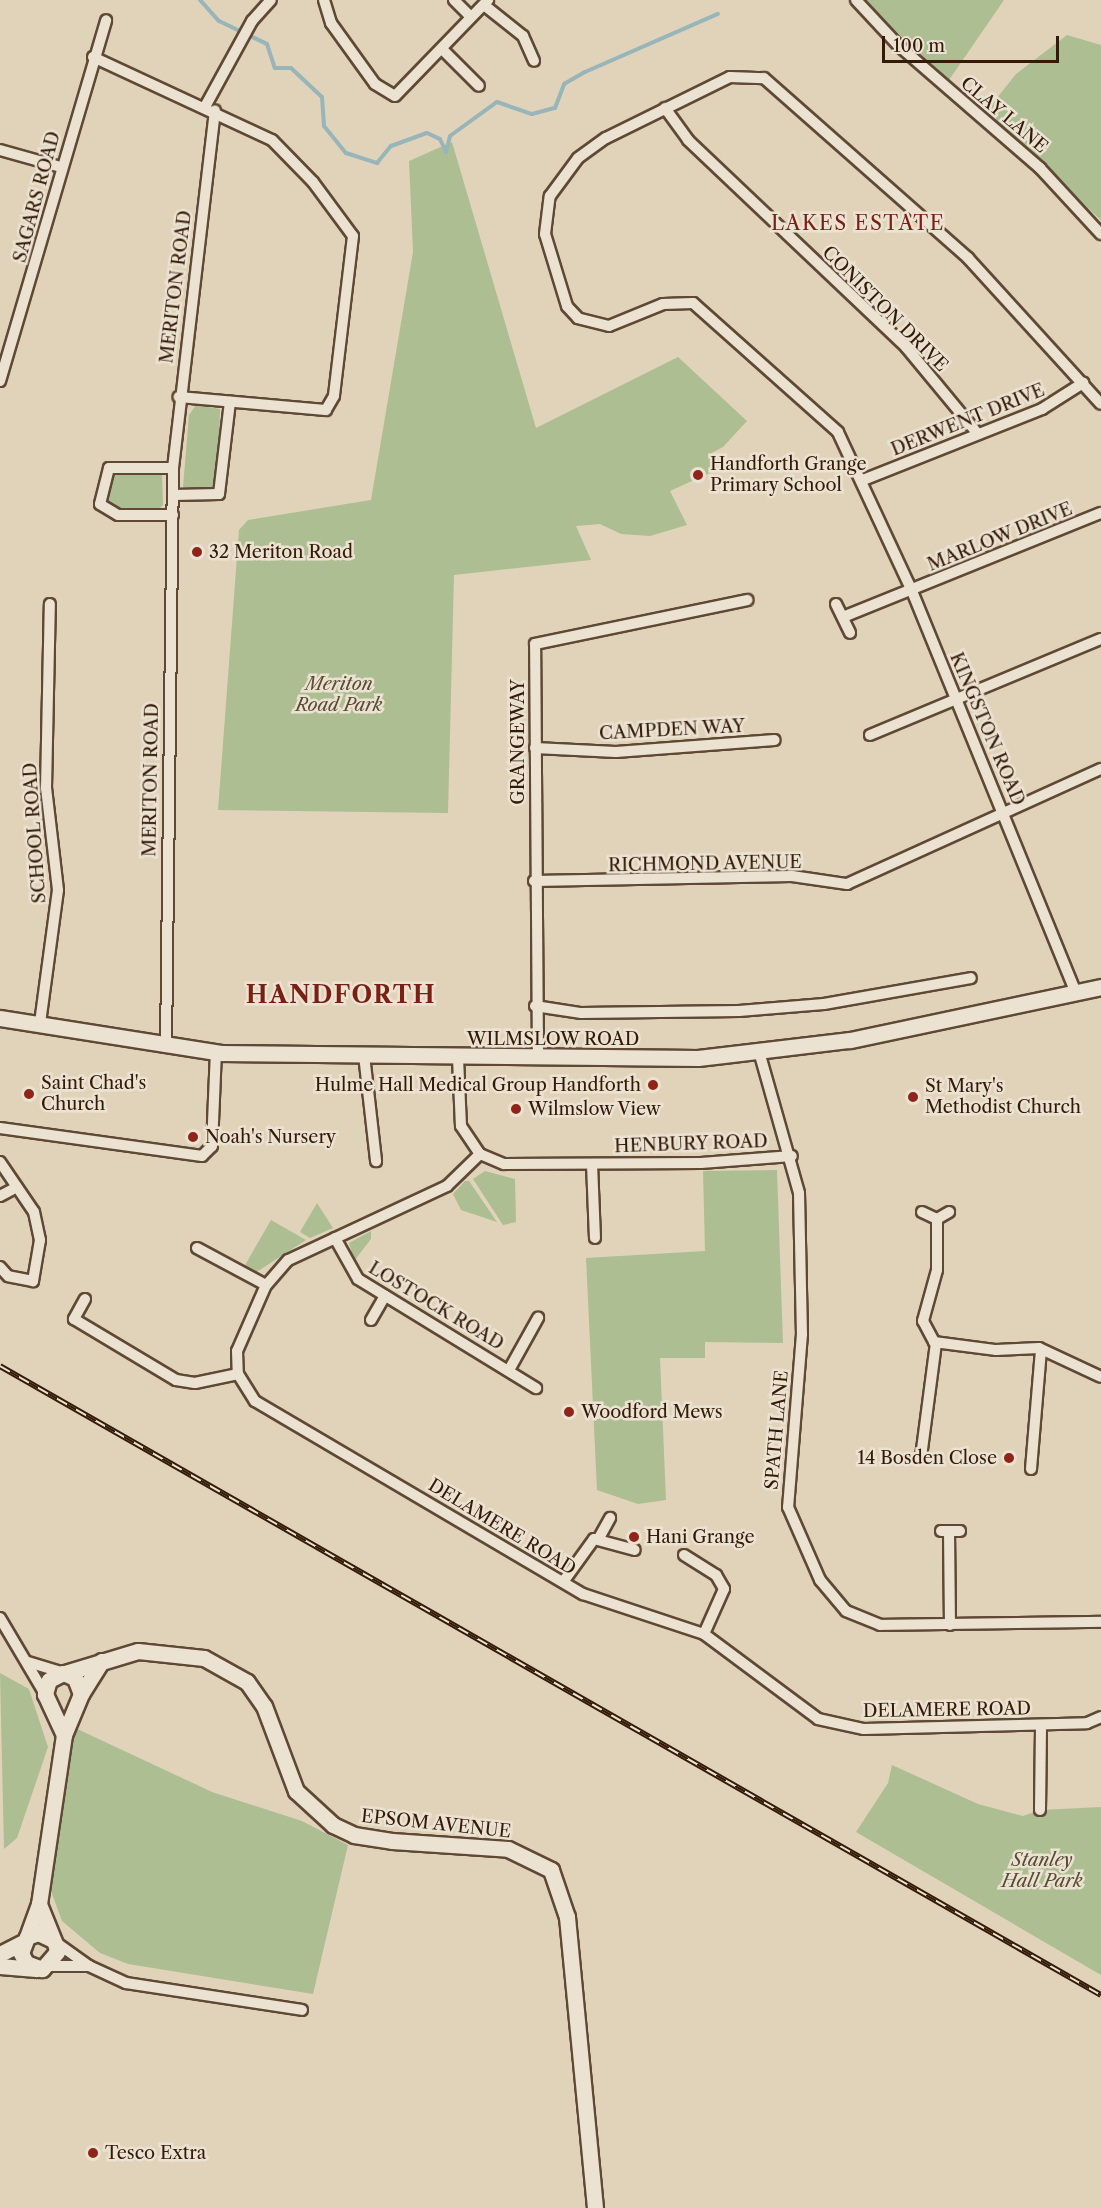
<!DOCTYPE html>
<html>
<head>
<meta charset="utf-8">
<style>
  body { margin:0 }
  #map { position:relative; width:1101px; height:2208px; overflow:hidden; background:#e0d3b9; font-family:"Libre Caslon Text",serif }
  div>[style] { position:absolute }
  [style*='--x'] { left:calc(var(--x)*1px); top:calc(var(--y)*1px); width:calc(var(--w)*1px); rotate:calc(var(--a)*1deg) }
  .green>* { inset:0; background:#adbe93 }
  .stream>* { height:4px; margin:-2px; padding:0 2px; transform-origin:2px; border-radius:2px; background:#98b5ba }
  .roads { filter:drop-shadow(2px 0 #5f4934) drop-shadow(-2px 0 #5f4934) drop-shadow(0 2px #5f4934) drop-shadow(0 -2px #5f4934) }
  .street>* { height:10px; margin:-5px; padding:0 5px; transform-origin:5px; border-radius:5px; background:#ebe2d2 }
  .secondary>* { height:15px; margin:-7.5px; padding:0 7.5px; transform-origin:7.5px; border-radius:7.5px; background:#ebe2d2 }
  .rail>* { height:6px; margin-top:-3px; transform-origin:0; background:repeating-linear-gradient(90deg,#ebe2d2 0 11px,#341b08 0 22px); box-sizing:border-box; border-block:2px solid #341b08 }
  .dots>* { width:16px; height:16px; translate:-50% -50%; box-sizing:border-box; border:3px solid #ebe2d2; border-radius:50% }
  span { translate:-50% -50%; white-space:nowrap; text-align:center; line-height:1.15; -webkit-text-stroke:5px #ebe2d2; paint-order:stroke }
  .street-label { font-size:18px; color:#341b08 }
  .poi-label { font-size:18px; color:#341b08 }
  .left { translate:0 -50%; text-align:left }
  .right { translate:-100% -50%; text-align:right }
  .park-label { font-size:18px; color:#584c32; font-style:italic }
  .neighbourhood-label { font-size:20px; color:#7a1f14; letter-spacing:1.5px }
  .district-label { font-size:24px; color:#7a1f14; font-weight:700; letter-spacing:1.5px }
  .scale { position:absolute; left:882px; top:36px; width:177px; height:27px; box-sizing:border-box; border:3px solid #341b08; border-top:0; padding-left:8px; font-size:18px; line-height:21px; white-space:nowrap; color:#341b08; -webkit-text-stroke:4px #ebe2d2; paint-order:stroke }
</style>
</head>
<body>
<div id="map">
  <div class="green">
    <i style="clip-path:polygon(862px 0,1004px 0,949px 80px)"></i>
    <i style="clip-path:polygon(1067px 35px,1101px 45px,1101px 220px,985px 113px,1016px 74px)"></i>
    <i style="clip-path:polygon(452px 142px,536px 428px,678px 357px,747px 421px,723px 447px,708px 455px,716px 470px,670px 491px,687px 525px,650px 536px,621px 534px,600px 524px,576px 526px,591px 560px,454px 575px,448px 813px,218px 810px,239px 530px,248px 520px,371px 500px,413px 252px,409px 161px)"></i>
    <i style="clip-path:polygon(196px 405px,220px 409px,218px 482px,212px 491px,183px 487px,189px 415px)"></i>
    <i style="clip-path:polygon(162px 472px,163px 505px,158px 510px,112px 509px,106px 503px,111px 473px)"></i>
    <i style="clip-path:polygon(777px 1170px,783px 1343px,705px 1342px,705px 1358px,660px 1358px,666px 1500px,638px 1504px,597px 1490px,586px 1258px,705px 1251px,703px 1171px)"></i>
    <i style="clip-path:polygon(485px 1171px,515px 1179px,516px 1222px,503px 1225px,473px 1179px)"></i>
    <i style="clip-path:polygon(465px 1181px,469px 1181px,497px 1222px,461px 1210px,453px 1194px)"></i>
    <i style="clip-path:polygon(317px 1203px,333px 1228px,310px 1238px,300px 1232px)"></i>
    <i style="clip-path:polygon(271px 1220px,306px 1240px,255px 1273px,244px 1267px)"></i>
    <i style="clip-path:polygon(371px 1231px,371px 1239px,354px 1261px,349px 1243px)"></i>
    <i style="clip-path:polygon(0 1673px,29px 1689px,48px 1747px,17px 1838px,4px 1849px)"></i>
    <i style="clip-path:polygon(73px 1727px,212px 1792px,302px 1821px,348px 1845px,313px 1994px,128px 1964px,100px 1953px,62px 1921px,51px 1891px)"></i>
    <i style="clip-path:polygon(892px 1765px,978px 1804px,1023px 1816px,1040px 1810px,1101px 1807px,1101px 1975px,856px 1832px,888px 1783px)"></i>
  </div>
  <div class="stream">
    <i style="--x:200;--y:0;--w:28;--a:48"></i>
    <i style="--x:219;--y:21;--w:53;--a:25.6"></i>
    <i style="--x:267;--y:44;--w:25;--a:72"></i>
    <i style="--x:275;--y:68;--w:16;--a:0"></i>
    <i style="--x:291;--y:68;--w:42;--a:43.1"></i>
    <i style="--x:322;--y:97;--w:29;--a:86"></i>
    <i style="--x:324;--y:126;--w:35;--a:51"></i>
    <i style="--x:346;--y:153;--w:33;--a:18"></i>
    <i style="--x:377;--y:163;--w:22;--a:-51"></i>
    <i style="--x:391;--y:146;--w:38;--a:-20"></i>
    <i style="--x:427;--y:133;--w:14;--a:25"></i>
    <i style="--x:440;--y:139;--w:14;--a:65"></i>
    <i style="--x:446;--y:152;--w:16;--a:-76"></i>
    <i style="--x:450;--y:136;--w:58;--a:-35.9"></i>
    <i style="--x:497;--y:102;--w:37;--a:19"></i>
    <i style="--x:532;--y:114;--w:24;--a:-15"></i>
    <i style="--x:555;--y:108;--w:26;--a:-69"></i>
    <i style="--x:564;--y:84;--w:24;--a:-30"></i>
    <i style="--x:585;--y:72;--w:145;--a:-23.6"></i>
  </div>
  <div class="roads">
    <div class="street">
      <i style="--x:324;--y:0;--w:24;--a:73"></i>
      <i style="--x:331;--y:23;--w:75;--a:54.2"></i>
      <i style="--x:375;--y:84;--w:23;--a:31"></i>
      <i style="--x:395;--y:96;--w:134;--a:-45.9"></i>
      <i style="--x:454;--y:0;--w:24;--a:45"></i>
      <i style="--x:856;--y:0;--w:62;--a:47"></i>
      <i style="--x:898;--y:45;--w:188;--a:40.9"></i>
      <i style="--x:1040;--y:168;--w:90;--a:47.3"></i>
      <i style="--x:484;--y:5;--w:50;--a:38.5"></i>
      <i style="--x:523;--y:36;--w:27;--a:66"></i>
      <i style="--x:442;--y:49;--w:52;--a:45"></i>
      <i style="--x:93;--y:57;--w:197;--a:24.9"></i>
      <i style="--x:272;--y:140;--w:59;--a:45.7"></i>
      <i style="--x:313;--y:182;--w:67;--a:53.5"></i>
      <i style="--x:353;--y:236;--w:161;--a:96.8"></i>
      <i style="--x:334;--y:396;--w:16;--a:120"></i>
      <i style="--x:326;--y:410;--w:148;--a:-174.9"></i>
      <i style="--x:206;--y:105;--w:96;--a:-61.3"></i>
      <i style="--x:252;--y:21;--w:28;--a:-48"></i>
      <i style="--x:665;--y:108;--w:39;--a:54"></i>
      <i style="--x:688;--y:140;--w:301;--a:43.5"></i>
      <i style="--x:906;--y:347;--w:113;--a:50.4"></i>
      <i style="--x:0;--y:150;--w:63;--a:15.6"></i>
      <i style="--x:0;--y:381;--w:376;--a:-73.6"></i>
      <i style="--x:863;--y:480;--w:193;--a:-21.6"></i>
      <i style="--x:1042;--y:409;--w:49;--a:-32.4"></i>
      <i style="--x:173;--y:495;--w:46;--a:-1.2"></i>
      <i style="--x:219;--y:494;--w:93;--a:-83.2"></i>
      <i style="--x:173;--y:515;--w:55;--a:180"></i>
      <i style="--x:118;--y:515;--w:21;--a:-149"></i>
      <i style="--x:100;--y:504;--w:37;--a:-76"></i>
      <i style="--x:109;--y:468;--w:64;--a:0"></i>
      <i style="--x:836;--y:604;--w:32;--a:64"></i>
      <i style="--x:843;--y:617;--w:278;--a:-22"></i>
      <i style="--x:870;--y:735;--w:250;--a:-22.6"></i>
      <i style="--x:535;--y:748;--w:81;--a:2.8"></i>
      <i style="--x:616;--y:752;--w:159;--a:-4.3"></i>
      <i style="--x:534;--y:881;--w:258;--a:-1.1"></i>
      <i style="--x:792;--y:876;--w:56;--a:8.3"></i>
      <i style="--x:847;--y:884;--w:279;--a:-24.4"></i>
      <i style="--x:1076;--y:993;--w:434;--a:-112.2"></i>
      <i style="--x:912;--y:591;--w:175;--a:-115"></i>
      <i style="--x:838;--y:432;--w:194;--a:-138.3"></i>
      <i style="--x:693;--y:303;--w:30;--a:178"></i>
      <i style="--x:663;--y:304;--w:58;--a:157.8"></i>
      <i style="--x:609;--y:326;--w:32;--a:-166"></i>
      <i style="--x:578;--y:318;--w:16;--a:-133"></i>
      <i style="--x:567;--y:306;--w:75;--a:-107"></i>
      <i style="--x:545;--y:234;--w:38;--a:-83"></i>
      <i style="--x:550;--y:196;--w:47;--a:-53.6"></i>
      <i style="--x:578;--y:158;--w:34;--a:-36"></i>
      <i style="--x:606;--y:138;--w:138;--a:-26.2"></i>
      <i style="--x:730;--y:77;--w:34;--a:2"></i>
      <i style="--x:764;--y:78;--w:272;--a:41.4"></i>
      <i style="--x:968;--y:258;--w:197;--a:47.7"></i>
      <i style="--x:535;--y:1006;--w:47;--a:8.7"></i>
      <i style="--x:581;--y:1013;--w:158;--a:-0.7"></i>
      <i style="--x:739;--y:1011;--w:85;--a:-4.7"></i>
      <i style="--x:824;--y:1004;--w:149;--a:-10"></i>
      <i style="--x:40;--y:1023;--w:134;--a:-82.3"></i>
      <i style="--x:58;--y:890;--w:103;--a:-96.7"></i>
      <i style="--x:46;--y:788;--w:184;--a:-88.8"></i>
      <i style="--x:166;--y:1047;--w:579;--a:-89.31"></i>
      <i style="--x:173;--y:468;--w:360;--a:-83.3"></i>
      <i style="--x:364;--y:1055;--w:107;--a:83.5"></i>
      <i style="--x:760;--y:1055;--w:143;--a:74.2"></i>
      <i style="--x:799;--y:1193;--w:141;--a:88.8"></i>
      <i style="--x:802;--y:1334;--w:174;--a:94.6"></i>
      <i style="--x:788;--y:1507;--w:80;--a:66.3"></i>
      <i style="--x:820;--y:1580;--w:40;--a:50"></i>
      <i style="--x:846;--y:1611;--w:37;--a:22"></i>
      <i style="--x:880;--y:1625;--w:221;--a:-0.8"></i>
      <i style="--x:538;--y:1057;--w:413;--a:-90.4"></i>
      <i style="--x:535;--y:644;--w:217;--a:-11.7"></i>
      <i style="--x:458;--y:1058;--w:68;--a:87.5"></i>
      <i style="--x:461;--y:1126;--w:34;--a:56"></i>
      <i style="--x:480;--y:1154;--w:26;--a:23"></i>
      <i style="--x:504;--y:1164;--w:197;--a:-0.3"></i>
      <i style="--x:701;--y:1163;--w:91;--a:-4.4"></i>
      <i style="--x:0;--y:1128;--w:204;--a:7.9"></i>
      <i style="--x:202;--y:1156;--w:14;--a:-45"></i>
      <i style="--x:212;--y:1146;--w:94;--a:-87.6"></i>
      <i style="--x:480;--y:1154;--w:46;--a:135.9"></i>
      <i style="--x:447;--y:1186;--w:175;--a:155"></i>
      <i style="--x:288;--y:1260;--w:33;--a:131"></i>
      <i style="--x:266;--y:1285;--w:72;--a:113.7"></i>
      <i style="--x:237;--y:1351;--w:23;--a:88"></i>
      <i style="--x:238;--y:1374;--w:32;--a:58"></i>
      <i style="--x:255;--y:1401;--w:381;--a:30.5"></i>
      <i style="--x:583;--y:1594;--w:127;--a:18.3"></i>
      <i style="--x:704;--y:1634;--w:142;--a:36.7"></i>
      <i style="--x:818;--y:1719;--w:47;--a:12.3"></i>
      <i style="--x:864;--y:1729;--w:223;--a:-1.5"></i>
      <i style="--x:1087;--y:1723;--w:15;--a:-23"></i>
      <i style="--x:0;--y:1162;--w:60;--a:55.8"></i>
      <i style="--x:34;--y:1212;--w:29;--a:78"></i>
      <i style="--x:40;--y:1240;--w:42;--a:99.7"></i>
      <i style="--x:33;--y:1281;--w:25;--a:-169"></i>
      <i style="--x:8;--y:1276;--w:12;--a:-132"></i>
      <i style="--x:592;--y:1164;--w:74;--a:87.7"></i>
      <i style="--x:0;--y:1196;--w:19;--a:-28"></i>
      <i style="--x:922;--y:1212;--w:17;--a:25"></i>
      <i style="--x:937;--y:1219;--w:14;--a:-30"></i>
      <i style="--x:937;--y:1219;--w:51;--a:90"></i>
      <i style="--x:937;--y:1270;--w:53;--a:105.4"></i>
      <i style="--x:923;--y:1321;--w:24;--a:62"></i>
      <i style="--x:934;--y:1342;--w:63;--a:7.4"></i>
      <i style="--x:996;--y:1350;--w:43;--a:-2.7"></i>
      <i style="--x:1039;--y:1348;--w:68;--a:25.1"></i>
      <i style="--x:335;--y:1238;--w:47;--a:60.7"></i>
      <i style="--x:358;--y:1279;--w:209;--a:31.5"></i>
      <i style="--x:197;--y:1248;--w:78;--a:28.2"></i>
      <i style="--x:85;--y:1299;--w:23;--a:119"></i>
      <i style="--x:74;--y:1319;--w:119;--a:30.9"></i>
      <i style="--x:176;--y:1380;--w:19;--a:9"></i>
      <i style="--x:195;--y:1383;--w:44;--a:-11.8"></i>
      <i style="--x:371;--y:1320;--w:28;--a:-60"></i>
      <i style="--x:509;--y:1370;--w:60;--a:-60.9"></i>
      <i style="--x:921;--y:1457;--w:115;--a:-82.5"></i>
      <i style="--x:1031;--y:1469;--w:120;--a:-85.2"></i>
      <i style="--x:941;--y:1531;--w:19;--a:0"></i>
      <i style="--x:949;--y:1531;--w:94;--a:89.4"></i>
      <i style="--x:599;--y:1538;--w:23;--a:-61"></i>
      <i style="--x:684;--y:1555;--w:38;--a:32"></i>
      <i style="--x:716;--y:1575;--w:16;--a:60"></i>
      <i style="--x:724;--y:1589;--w:49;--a:114"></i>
      <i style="--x:563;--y:1582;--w:53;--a:-54.2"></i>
      <i style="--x:594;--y:1539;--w:42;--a:15"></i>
      <i style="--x:0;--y:1618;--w:88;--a:59.4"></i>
      <i style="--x:28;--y:1662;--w:37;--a:17"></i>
      <i style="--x:1040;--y:1810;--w:85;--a:-89.3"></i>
      <i style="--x:54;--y:1941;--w:43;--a:35.5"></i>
      <i style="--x:89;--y:1966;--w:41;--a:24.7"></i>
      <i style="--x:126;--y:1983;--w:178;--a:8.7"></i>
      <i style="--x:48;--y:1966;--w:41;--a:0"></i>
    </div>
    <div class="secondary">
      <i style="--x:0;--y:1018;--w:224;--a:9"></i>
      <i style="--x:221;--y:1053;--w:477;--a:0.6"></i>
      <i style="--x:698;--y:1058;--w:153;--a:-6.8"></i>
      <i style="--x:850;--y:1040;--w:257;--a:-11.9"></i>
      <i style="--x:65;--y:1673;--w:76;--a:-16.8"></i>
      <i style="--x:138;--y:1651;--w:66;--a:6.1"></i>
      <i style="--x:204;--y:1658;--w:49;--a:29.2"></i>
      <i style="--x:247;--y:1682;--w:29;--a:55"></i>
      <i style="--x:264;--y:1706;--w:91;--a:69.4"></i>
      <i style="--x:296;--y:1791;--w:50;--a:42.6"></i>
      <i style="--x:333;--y:1825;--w:23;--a:25"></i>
      <i style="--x:354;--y:1835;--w:38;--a:9"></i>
      <i style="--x:392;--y:1841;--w:116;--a:3.9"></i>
      <i style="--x:508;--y:1849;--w:48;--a:26"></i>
      <i style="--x:551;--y:1870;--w:50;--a:71.2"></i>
      <i style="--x:567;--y:1917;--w:292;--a:84.5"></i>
      <i style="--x:81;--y:1694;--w:39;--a:-58"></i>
      <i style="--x:39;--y:1904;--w:45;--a:68"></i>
      <i style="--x:56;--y:1946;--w:6;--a:81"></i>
      <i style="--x:57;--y:1952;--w:23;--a:131"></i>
      <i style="--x:42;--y:1969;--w:17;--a:-159"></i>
      <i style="--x:26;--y:1963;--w:11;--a:-117"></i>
      <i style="--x:21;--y:1953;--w:17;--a:-69"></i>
      <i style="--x:27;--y:1937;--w:12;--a:-20"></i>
      <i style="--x:38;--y:1933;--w:17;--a:25"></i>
      <i style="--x:27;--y:1937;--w:35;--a:-70"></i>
      <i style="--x:39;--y:1904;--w:171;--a:-81.6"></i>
      <i style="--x:64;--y:1735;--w:44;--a:-67.5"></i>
      <i style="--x:81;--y:1694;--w:17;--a:-111"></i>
      <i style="--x:75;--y:1678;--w:13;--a:-157"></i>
      <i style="--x:63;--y:1673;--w:16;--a:153"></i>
      <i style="--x:49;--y:1680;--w:15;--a:106"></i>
      <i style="--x:45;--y:1694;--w:45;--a:65.1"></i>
      <i style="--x:0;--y:1954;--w:27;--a:-27"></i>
      <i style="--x:0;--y:1966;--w:36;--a:5"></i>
    </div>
  </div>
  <div class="rail">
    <i style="--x:0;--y:1366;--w:1268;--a:29.74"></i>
  </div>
  <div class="dots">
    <i style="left:698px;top:475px;background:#8f2418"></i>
    <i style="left:197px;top:552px;background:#8f2418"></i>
    <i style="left:653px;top:1085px;background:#8f2418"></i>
    <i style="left:29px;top:1094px;background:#8f2418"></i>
    <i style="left:913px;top:1097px;background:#8f2418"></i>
    <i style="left:516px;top:1109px;background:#8f2418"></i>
    <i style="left:193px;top:1137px;background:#8f2418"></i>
    <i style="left:569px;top:1412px;background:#8f2418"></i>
    <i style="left:1009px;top:1458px;background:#8f2418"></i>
    <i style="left:634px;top:1537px;background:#8f2418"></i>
    <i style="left:93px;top:2153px;background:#8f2418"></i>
  </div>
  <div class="street-label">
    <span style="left:1004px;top:115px;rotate:40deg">CLAY LANE</span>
    <span style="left:37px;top:197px;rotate:-75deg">SAGARS ROAD</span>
    <span style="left:176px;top:287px;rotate:-83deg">MERITON ROAD</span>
    <span style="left:885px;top:309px;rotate:45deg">CONISTON DRIVE</span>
    <span style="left:968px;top:420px;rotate:-22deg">DERWENT DRIVE</span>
    <span style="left:1000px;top:537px;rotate:-22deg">MARLOW DRIVE</span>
    <span style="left:987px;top:729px;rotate:67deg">KINGSTON ROAD</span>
    <span style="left:672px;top:730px;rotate:-3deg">CAMPDEN WAY</span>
    <span style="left:518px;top:742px;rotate:-90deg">GRANGEWAY</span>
    <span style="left:151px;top:780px;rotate:-89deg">MERITON ROAD</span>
    <span style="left:35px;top:833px;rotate:-94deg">SCHOOL ROAD</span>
    <span style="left:705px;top:864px;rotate:-1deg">RICHMOND AVENUE</span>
    <span style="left:553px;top:1039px">WILMSLOW ROAD</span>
    <span style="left:691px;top:1144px;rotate:-2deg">HENBURY ROAD</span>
    <span style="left:436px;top:1306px;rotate:31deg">LOSTOCK ROAD</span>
    <span style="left:777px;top:1430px;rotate:-85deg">SPATH LANE</span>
    <span style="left:502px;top:1527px;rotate:31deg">DELAMERE ROAD</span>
    <span style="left:947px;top:1710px;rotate:-1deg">DELAMERE ROAD</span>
    <span style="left:436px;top:1824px;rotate:6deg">EPSOM AVENUE</span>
  </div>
  <div class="poi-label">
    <span class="left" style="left:710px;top:475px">Handforth Grange<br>Primary School</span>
    <span class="left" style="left:209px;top:552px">32 Meriton Road</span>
    <span class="left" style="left:41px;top:1094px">Saint Chad's<br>Church</span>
    <span class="right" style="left:641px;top:1085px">Hulme Hall Medical Group Handforth</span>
    <span class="left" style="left:925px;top:1097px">St Mary's<br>Methodist Church</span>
    <span class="left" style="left:528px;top:1109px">Wilmslow View</span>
    <span class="left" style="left:205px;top:1137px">Noah's Nursery</span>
    <span class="left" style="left:581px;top:1412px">Woodford Mews</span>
    <span class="right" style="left:997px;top:1458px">14 Bosden Close</span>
    <span class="left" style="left:646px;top:1537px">Hani Grange</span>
    <span class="left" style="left:105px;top:2153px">Tesco Extra</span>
  </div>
  <div class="park-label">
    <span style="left:339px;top:695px">Meriton<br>Road Park</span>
    <span style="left:1042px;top:1871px">Stanley<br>Hall Park</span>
  </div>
  <div class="neighbourhood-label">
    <span style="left:858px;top:223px">LAKES ESTATE</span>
  </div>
  <div class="district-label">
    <span style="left:341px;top:995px">HANDFORTH</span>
  </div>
  <div class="scale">100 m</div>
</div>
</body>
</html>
